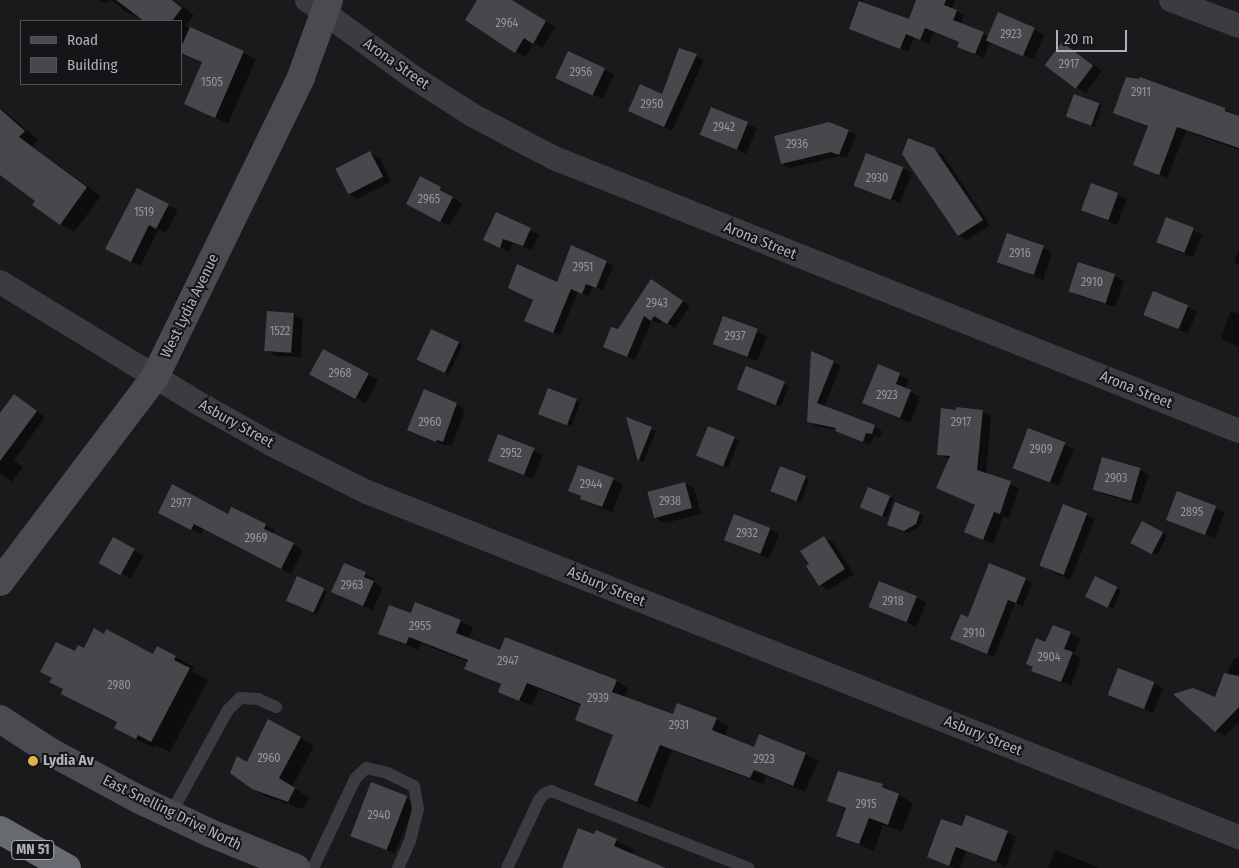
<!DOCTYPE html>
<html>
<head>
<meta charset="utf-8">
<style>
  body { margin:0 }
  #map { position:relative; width:1239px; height:868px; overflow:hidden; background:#1a1a1c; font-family:"Fira Sans Condensed",sans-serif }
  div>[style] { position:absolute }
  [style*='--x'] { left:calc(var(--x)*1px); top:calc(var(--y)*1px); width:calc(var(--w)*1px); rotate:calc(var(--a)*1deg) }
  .shadow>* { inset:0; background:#0007; transform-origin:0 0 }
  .building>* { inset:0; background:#47474c; transform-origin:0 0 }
  .lane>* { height:12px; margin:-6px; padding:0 6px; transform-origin:6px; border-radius:6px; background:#3b3c40 }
  .street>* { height:24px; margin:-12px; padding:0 12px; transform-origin:12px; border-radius:12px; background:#3b3c40 }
  .secondary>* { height:28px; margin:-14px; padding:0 14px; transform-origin:14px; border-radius:14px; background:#4a4b50 }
  .highway>* { height:28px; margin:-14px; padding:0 14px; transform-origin:14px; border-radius:14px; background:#686a71 }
  .dots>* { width:14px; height:14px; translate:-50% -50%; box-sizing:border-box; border:2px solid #151517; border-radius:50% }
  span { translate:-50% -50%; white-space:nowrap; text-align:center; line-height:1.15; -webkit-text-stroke:4px #151517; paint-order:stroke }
  .number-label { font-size:12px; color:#94969e }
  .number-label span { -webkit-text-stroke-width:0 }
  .shield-label span { padding:1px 4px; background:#151517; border:1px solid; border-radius:4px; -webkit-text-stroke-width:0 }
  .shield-label { font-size:14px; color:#aeb1ba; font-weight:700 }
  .street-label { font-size:15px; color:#aeb1ba }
  .poi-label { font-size:15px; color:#aeb1ba; font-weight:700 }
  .left { translate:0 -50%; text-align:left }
  .legend { position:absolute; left:20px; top:20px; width:162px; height:65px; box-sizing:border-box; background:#151517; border:1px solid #525358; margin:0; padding:6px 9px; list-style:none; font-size:15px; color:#aeb1ba }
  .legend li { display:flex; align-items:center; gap:10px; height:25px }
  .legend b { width:25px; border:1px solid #525358 }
  .scale { position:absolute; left:1056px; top:30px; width:71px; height:22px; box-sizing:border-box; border:2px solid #aeb1ba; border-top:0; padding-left:6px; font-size:15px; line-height:18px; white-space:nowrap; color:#aeb1ba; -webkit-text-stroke:4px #151517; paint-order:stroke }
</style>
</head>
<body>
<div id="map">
  <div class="shadow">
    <i style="clip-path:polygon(98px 0,109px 0,105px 4px)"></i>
    <i style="clip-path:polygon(111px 0,173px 0,194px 15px,185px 26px,256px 59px,228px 124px,185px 103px,203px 63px,181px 52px,181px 21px,146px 21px,125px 11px)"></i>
    <i style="clip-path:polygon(480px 0,510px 0,555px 27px,542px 48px,534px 43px,525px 57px,516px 52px)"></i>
    <i style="clip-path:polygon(857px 0,863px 0,862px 2px,910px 20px,918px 0,952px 0,955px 1px,952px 9px,952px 26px,957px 11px,964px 15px,961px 24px,990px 37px,1034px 29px,1044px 35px,1034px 59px,990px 41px,984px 58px,959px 47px,960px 42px,933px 32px,929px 44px,914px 38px,908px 52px,850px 28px,860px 1px)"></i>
    <i style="clip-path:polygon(1063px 43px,1102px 71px,1086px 93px,1076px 87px)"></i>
    <i style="clip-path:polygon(680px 49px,704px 60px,672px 131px,637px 114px,663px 95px)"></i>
    <i style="clip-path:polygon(569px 53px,614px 74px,603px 99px,567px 83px)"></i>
    <i style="clip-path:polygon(1098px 104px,1102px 106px,1095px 127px,1072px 118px)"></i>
    <i style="clip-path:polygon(0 107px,38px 140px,32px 146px,101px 196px,74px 232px,60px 224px,36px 200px,0 173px)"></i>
    <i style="left:712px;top:109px;width:49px;height:28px;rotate:23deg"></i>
    <i style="clip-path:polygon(1225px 109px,1239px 117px,1239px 150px,1186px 131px,1167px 178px,1135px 164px,1149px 127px,1115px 112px)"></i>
    <i style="clip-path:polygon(848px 131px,856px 135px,847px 158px,840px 156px,790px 168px,782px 164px)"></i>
    <i style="clip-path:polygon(933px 149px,942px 154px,990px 225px,967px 240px,959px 236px)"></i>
    <i style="clip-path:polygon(370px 153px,380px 158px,391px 182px,357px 199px,347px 193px)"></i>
    <i style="clip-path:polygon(903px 168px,912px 173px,900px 203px,855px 185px)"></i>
    <i style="clip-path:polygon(440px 188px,462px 204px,449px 226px,416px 208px)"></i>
    <i style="clip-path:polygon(137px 189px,178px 210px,166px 233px,159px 229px,140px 266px,116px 253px)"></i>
    <i style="clip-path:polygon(1117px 194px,1127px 199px,1117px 225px,1083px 210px)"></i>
    <i style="left:1167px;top:219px;width:39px;height:25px;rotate:24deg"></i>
    <i style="clip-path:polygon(530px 230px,539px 235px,532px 250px,513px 243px,509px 252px,484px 239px)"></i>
    <i style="clip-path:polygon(1043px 248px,1052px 253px,1043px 280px,998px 261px)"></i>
    <i style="clip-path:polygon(1239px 249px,1239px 265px,1234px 262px)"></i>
    <i style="clip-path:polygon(606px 262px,613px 266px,603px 290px,593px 287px,589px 296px,578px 292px,560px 335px,532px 324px,557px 284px)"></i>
    <i style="clip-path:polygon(1114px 275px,1124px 281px,1115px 307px,1079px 296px,1070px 290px)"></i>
    <i style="clip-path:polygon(659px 286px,690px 306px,675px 328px,662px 320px,659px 324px,652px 320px,635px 360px,605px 347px)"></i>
    <i style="left:1154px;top:293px;width:47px;height:24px;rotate:23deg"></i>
    <i style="clip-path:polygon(1230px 311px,1239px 314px,1239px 347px,1221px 339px)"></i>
    <i style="clip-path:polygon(268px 312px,294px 314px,303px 319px,301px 357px,276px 356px,266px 350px)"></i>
    <i style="left:724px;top:318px;width:47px;height:27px;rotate:23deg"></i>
    <i style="left:431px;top:330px;width:35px;height:33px;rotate:25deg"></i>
    <i style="clip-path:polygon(324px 351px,378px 380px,366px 403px,321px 380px)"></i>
    <i style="clip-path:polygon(833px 362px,841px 366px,824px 407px,882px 431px,880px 438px,874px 436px,870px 445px,835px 430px,816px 426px,809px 422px)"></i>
    <i style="clip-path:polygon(747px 367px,789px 386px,781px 406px,742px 390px)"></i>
    <i style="clip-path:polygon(899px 375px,909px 380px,905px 389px,920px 397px,910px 423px,864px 402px)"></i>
    <i style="clip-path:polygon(576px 400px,580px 402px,572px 426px,544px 416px)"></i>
    <i style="clip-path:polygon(23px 401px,45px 417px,14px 460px,23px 467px,12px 482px,0 474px,0 415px)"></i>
    <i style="clip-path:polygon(456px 404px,465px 410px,452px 446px,447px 444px,446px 446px,408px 429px)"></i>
    <i style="clip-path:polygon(982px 411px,991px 416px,986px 474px,1019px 488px,1009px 518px,1003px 516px,993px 544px,975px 536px,976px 506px,947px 492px,950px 460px,938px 454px)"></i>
    <i style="clip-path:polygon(627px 419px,656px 431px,643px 463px,640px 461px)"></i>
    <i style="clip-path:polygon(708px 427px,739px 440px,728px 468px,701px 458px)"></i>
    <i style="left:1029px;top:430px;width:49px;height:40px;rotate:23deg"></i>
    <i style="left:499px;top:436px;width:48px;height:26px;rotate:23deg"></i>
    <i style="clip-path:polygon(1139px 469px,1149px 475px,1139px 505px,1103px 494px,1094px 488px)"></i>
    <i style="clip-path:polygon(805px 477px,809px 480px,801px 502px,777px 493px)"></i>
    <i style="clip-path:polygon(613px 479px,623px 485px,612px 512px,591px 504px,570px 490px)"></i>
    <i style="clip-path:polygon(684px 483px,694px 488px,701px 514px,665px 523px,656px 518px)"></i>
    <i style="left:1178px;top:493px;width:51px;height:28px;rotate:22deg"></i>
    <i style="clip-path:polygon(889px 497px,894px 499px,887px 517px,866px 510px)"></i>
    <i style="clip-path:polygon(896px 504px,924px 516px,920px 526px,909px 533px,893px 527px)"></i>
    <i style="clip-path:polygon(242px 513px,275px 530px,273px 534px,303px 550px,291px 574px,204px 528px,201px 534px,169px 518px,229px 516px)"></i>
    <i style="clip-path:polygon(1086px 514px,1095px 519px,1070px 580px,1048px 570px)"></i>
    <i style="left:1142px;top:523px;width:28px;height:22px;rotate:26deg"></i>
    <i style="clip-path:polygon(770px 529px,779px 534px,769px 559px,725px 540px)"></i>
    <i style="clip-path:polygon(824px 537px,834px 543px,854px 574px,829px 590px,820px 585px)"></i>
    <i style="left:114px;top:539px;width:34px;height:26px;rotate:30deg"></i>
    <i style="clip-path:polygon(344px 564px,375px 579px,374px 582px,383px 588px,373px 610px,341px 597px)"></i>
    <i style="clip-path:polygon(1025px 579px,1032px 583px,1023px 606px,1015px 603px,994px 657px,952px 639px,969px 618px)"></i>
    <i style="clip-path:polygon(1117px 588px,1121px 590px,1113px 609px,1091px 599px)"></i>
    <i style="clip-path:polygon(323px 589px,327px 592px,317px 615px,292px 603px)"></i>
    <i style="clip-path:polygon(916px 597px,926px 603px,916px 627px,870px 607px)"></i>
    <i style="clip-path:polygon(415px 604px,461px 621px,473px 628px,469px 639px,501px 652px,616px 681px,628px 688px,624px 698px,673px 716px,716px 719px,729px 726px,725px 736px,755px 748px,760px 736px,806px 754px,818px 761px,805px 792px,766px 776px,763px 784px,672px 750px,650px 808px,608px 791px,596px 784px,614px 736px,577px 719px,582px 706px,539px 689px,532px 706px,500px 692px,502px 685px,466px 669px,469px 662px,421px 643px,418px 650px,379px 633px,411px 615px)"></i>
    <i style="clip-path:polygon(1070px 633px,1080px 639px,1074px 654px,1081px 659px,1071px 686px,1033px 670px)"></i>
    <i style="clip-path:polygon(105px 635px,153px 655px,175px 657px,194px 667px,192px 671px,208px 680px,170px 752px,156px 745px,154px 748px,134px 738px,118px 723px,81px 704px,75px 653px,84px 650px)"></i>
    <i style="clip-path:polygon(1235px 657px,1239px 658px,1239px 722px,1225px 736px,1216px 731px,1176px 695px,1215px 698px)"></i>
    <i style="clip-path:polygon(1153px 683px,1163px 688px,1153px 713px,1109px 694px)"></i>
    <i style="clip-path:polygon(300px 738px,314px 746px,292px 787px,309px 797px,303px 809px,267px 797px,252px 788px,247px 763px)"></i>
    <i style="left:372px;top:784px;width:48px;height:55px;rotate:23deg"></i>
    <i style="clip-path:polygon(882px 785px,913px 803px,902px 832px,883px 825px,874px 851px,837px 835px,847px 810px,829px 801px)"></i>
    <i style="clip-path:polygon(962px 828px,1007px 832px,1016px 837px,1006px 866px,966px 851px,960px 868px,954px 868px,928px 856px)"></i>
    <i style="clip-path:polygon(595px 836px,616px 840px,634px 850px,632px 855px,667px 868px,564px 868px)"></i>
    <i style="clip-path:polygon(1055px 850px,1100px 868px,1101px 868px,1048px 868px)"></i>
  </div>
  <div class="building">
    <i style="clip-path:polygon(116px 0,172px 0,182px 8px,172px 21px,144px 21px)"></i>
    <i style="clip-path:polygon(477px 0,512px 0,546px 21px,533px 44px,524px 38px,515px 53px,465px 20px)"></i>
    <i style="clip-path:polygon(916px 0,946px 0,944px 5px,957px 10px,953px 20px,984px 32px,975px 54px,957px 47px,959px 42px,925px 28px,920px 40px,906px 34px,900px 49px,849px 29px,859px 1px,909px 19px)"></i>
    <i style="left:998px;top:12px;width:40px;height:31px;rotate:23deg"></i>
    <i style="clip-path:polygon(190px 27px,244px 51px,215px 118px,184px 104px,202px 62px,181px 53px,181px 47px)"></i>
    <i style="left:1062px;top:42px;width:39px;height:29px;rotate:37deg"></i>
    <i style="clip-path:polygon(679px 48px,697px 54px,664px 127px,628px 111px,640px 84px,662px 94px)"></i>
    <i style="left:568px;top:51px;width:41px;height:30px;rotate:25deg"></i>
    <i style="clip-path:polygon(1126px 77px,1139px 79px,1140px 77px,1225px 108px,1225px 111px,1239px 116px,1239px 148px,1177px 127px,1159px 175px,1133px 165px,1148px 126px,1113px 113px)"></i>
    <i style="left:1074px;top:94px;width:27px;height:24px;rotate:20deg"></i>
    <i style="left:711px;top:107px;width:40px;height:30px;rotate:22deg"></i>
    <i style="clip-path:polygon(0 109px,25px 131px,19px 137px,87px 187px,60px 225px,32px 205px,35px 201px,0 175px)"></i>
    <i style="clip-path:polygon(829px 122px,849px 130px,839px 155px,831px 152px,781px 164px,774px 136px)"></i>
    <i style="clip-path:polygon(908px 138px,934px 148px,983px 220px,958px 236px,902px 154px)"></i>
    <i style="left:370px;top:151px;width:29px;height:39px;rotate:63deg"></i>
    <i style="left:866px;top:153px;width:40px;height:35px;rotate:21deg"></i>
    <i style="clip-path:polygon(420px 176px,441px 187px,440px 190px,453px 197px,440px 222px,406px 204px)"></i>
    <i style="left:1091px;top:183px;width:29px;height:29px;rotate:20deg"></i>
    <i style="clip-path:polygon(137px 188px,169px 204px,156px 229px,149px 225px,131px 262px,105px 249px)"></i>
    <i style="clip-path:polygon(496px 212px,531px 228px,523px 246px,503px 239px,500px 248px,483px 240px)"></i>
    <i style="left:1166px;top:217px;width:30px;height:27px;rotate:21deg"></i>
    <i style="left:1007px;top:233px;width:39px;height:31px;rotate:19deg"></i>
    <i style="clip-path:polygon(571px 245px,607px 261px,596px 288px,586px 284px,582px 294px,571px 289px,553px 333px,524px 321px,533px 300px,508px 288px,517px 264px,557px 282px)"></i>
    <i style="left:1078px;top:262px;width:39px;height:31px;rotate:18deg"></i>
    <i style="clip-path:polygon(651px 279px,683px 301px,667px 324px,654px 316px,651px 321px,644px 316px,627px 357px,603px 347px,611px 327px,618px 329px)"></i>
    <i style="left:1153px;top:291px;width:38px;height:26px;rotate:22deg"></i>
    <i style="left:267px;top:311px;width:27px;height:40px;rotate:4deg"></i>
    <i style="left:723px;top:316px;width:37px;height:30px;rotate:20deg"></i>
    <i style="left:431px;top:329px;width:31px;height:34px;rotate:25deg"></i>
    <i style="left:323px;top:349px;width:52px;height:29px;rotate:28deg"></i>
    <i style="clip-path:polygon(811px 351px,834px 361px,817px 403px,875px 425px,872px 434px,866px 433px,863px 442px,835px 431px,836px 428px,807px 422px)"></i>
    <i style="clip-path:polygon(878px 364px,900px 373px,896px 384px,911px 390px,900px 418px,862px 403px)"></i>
    <i style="left:746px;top:366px;width:42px;height:25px;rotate:22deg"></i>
    <i style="left:548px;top:388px;width:31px;height:28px;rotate:21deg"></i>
    <i style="clip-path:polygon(424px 389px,457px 403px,443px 442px,437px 440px,436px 442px,407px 430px)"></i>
    <i style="clip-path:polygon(14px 394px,37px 411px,0 461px,0 413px)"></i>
    <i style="clip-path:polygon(956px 407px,983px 410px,977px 470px,1011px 481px,1000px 514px,994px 512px,983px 540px,964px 532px,975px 505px,936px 488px,950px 456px,937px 455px,941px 408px,956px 410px)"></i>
    <i style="clip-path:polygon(626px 417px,652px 427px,638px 462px)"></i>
    <i style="left:708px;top:426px;width:29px;height:32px;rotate:22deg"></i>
    <i style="left:1028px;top:428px;width:40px;height:43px;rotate:21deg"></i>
    <i style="left:498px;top:434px;width:39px;height:29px;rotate:21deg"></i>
    <i style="left:1102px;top:457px;width:40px;height:34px;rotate:16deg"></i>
    <i style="clip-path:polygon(578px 465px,614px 478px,602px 507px,580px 499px,581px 496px,568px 491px)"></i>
    <i style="left:780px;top:466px;width:28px;height:27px;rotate:21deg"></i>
    <i style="left:685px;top:482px;width:27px;height:39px;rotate:75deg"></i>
    <i style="clip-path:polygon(172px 484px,228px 514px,231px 507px,242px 512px,266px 524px,264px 529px,294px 543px,281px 569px,194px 524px,191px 530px,158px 513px)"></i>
    <i style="left:868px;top:487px;width:24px;height:22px;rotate:22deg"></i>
    <i style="left:1177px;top:491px;width:42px;height:31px;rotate:21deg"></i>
    <i style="clip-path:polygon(895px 502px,920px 512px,916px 524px,904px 531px,887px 525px)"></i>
    <i style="left:1063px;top:504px;width:26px;height:66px;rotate:21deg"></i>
    <i style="left:734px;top:514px;width:39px;height:28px;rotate:21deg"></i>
    <i style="left:1142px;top:521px;width:24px;height:25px;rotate:28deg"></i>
    <i style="clip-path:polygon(824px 536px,845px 569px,819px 586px,806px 566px,809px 564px,800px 551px)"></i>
    <i style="left:113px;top:537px;width:25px;height:30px;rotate:29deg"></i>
    <i style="clip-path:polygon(344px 563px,366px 572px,364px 577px,374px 581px,363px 606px,331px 592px)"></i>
    <i style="clip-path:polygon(989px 563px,1026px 578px,1016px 603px,1008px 600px,987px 654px,950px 639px,961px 614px,968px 617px)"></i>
    <i style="left:297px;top:576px;width:30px;height:27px;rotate:24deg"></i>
    <i style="left:1095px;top:576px;width:25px;height:23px;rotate:26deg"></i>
    <i style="left:879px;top:581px;width:41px;height:28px;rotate:22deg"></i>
    <i style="clip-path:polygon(415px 602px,461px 620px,456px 633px,500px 650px,505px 637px,617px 680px,612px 692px,673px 714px,677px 703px,717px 718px,712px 730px,754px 747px,759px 734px,806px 753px,793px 786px,754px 770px,750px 778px,660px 745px,637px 802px,594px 785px,613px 735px,575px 720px,581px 704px,527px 683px,519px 701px,498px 692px,501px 684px,464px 669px,468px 660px,409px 637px,406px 644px,378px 634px,389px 605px,411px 613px)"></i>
    <i style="clip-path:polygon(1053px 625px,1071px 632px,1064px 649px,1073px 652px,1061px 682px,1031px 671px,1033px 667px,1026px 664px,1036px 638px,1045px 642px)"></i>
    <i style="clip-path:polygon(94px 628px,104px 634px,106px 629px,153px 654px,157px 646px,176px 656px,174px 660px,190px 668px,151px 742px,138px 735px,136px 739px,114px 728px,117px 722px,61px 694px,63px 689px,49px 682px,52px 678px,40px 672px,56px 642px,75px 651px,78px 645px,84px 648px)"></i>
    <i style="left:1118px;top:668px;width:39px;height:29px;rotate:21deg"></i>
    <i style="clip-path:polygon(1224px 673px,1239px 676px,1239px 707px,1215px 732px,1173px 694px,1193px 688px,1215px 697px)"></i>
    <i style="clip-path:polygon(268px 719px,301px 737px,279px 778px,295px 788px,288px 802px,252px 789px,230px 773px,237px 756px,247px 762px)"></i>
    <i style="clip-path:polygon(838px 771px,883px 784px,882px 787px,899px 794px,888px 825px,869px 818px,859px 844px,836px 836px,846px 808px,827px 801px)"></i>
    <i style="left:371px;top:782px;width:39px;height:58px;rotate:21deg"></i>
    <i style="clip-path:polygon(966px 815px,1008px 831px,996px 862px,956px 847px,949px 866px,927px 857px,941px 819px,962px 826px)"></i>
    <i style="clip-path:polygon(578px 828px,594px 834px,596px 830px,617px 839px,614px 846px,666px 868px,562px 868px)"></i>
  </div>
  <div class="lane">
    <i style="--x:170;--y:815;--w:120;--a:-61.1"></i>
    <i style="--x:228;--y:710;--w:17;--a:-45"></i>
    <i style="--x:240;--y:698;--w:18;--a:3"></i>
    <i style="--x:258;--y:699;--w:20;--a:24"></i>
    <i style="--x:313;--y:868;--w:98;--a:-64.7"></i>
    <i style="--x:355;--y:779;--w:16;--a:-45"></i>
    <i style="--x:366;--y:768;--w:22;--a:13"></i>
    <i style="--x:387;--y:773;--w:30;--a:26"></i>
    <i style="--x:414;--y:786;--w:23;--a:80"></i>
    <i style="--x:418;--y:809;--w:33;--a:104"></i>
    <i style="--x:410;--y:841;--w:30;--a:114"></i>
    <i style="--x:507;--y:868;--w:75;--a:-64.8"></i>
    <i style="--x:539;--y:800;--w:8;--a:-50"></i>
    <i style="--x:544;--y:794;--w:8;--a:-23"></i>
    <i style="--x:551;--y:791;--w:212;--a:21.3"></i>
  </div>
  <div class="street">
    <i style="--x:307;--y:0;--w:131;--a:36"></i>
    <i style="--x:413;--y:77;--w:72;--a:32.6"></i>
    <i style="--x:474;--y:116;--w:90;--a:27.7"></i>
    <i style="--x:554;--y:158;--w:737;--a:21.73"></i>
    <i style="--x:1171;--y:0;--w:73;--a:20.9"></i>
    <i style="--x:0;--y:282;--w:234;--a:31.4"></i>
    <i style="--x:200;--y:404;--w:81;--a:29.4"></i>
    <i style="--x:271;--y:444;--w:107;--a:26.6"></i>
    <i style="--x:367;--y:492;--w:938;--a:21.59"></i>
  </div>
  <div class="secondary">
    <i style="--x:0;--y:582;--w:257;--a:-52.9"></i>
    <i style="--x:155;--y:377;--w:334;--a:-64"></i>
    <i style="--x:301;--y:77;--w:82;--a:-70"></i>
    <i style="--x:0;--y:719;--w:59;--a:33.1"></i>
    <i style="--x:49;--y:751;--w:103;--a:28.3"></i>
    <i style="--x:140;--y:800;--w:77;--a:25.2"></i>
    <i style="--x:210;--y:833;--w:93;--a:22.1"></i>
  </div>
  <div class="highway">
    <i style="--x:0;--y:830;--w:77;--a:29.6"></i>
  </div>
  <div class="dots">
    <i style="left:33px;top:761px;background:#dfb44f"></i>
  </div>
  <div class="number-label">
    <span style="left:507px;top:24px">2964</span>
    <span style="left:1011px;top:35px">2923</span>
    <span style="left:1069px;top:65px">2917</span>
    <span style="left:581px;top:73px">2956</span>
    <span style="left:212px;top:83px">1505</span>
    <span style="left:1141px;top:93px">2911</span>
    <span style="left:652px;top:105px">2950</span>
    <span style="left:724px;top:128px">2942</span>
    <span style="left:797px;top:145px">2936</span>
    <span style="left:877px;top:179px">2930</span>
    <span style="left:429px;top:200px">2965</span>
    <span style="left:144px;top:213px">1519</span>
    <span style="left:1020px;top:254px">2916</span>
    <span style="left:583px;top:268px">2951</span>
    <span style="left:1092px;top:283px">2910</span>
    <span style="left:657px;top:304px">2943</span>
    <span style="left:280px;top:332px">1522</span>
    <span style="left:735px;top:337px">2937</span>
    <span style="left:340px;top:374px">2968</span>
    <span style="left:887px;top:396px">2923</span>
    <span style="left:430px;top:423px">2960</span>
    <span style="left:961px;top:423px">2917</span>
    <span style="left:1041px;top:450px">2909</span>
    <span style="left:511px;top:454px">2952</span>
    <span style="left:1116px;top:479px">2903</span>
    <span style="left:591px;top:485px">2944</span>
    <span style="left:670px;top:502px">2938</span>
    <span style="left:181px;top:504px">2977</span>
    <span style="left:1192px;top:513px">2895</span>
    <span style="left:747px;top:534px">2932</span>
    <span style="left:256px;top:539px">2969</span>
    <span style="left:352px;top:586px">2963</span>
    <span style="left:893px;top:602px">2918</span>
    <span style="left:420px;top:627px">2955</span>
    <span style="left:974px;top:634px">2910</span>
    <span style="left:1049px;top:658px">2904</span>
    <span style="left:508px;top:662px">2947</span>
    <span style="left:119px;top:686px">2980</span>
    <span style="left:598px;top:699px">2939</span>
    <span style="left:679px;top:726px">2931</span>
    <span style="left:269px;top:759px">2960</span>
    <span style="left:764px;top:760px">2923</span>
    <span style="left:866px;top:805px">2915</span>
    <span style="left:379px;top:816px">2940</span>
  </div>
  <div class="shield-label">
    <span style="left:33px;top:850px">MN 51</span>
  </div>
  <div class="street-label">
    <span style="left:396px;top:64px;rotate:35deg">Arona Street</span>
    <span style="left:760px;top:241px;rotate:22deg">Arona Street</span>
    <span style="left:190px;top:306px;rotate:-64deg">West Lydia Avenue</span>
    <span style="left:1136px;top:390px;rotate:22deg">Arona Street</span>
    <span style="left:236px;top:424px;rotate:29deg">Asbury Street</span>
    <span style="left:606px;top:587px;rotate:22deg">Asbury Street</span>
    <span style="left:983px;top:736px;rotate:22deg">Asbury Street</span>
    <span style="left:172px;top:813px;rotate:26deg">East Snelling Drive North</span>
  </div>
  <div class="poi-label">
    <span class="left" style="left:43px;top:761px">Lydia Av</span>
  </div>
  <ul class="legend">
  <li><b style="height:6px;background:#4a4b50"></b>Road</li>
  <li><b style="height:14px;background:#47474c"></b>Building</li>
  </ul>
  <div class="scale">20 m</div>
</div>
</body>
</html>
